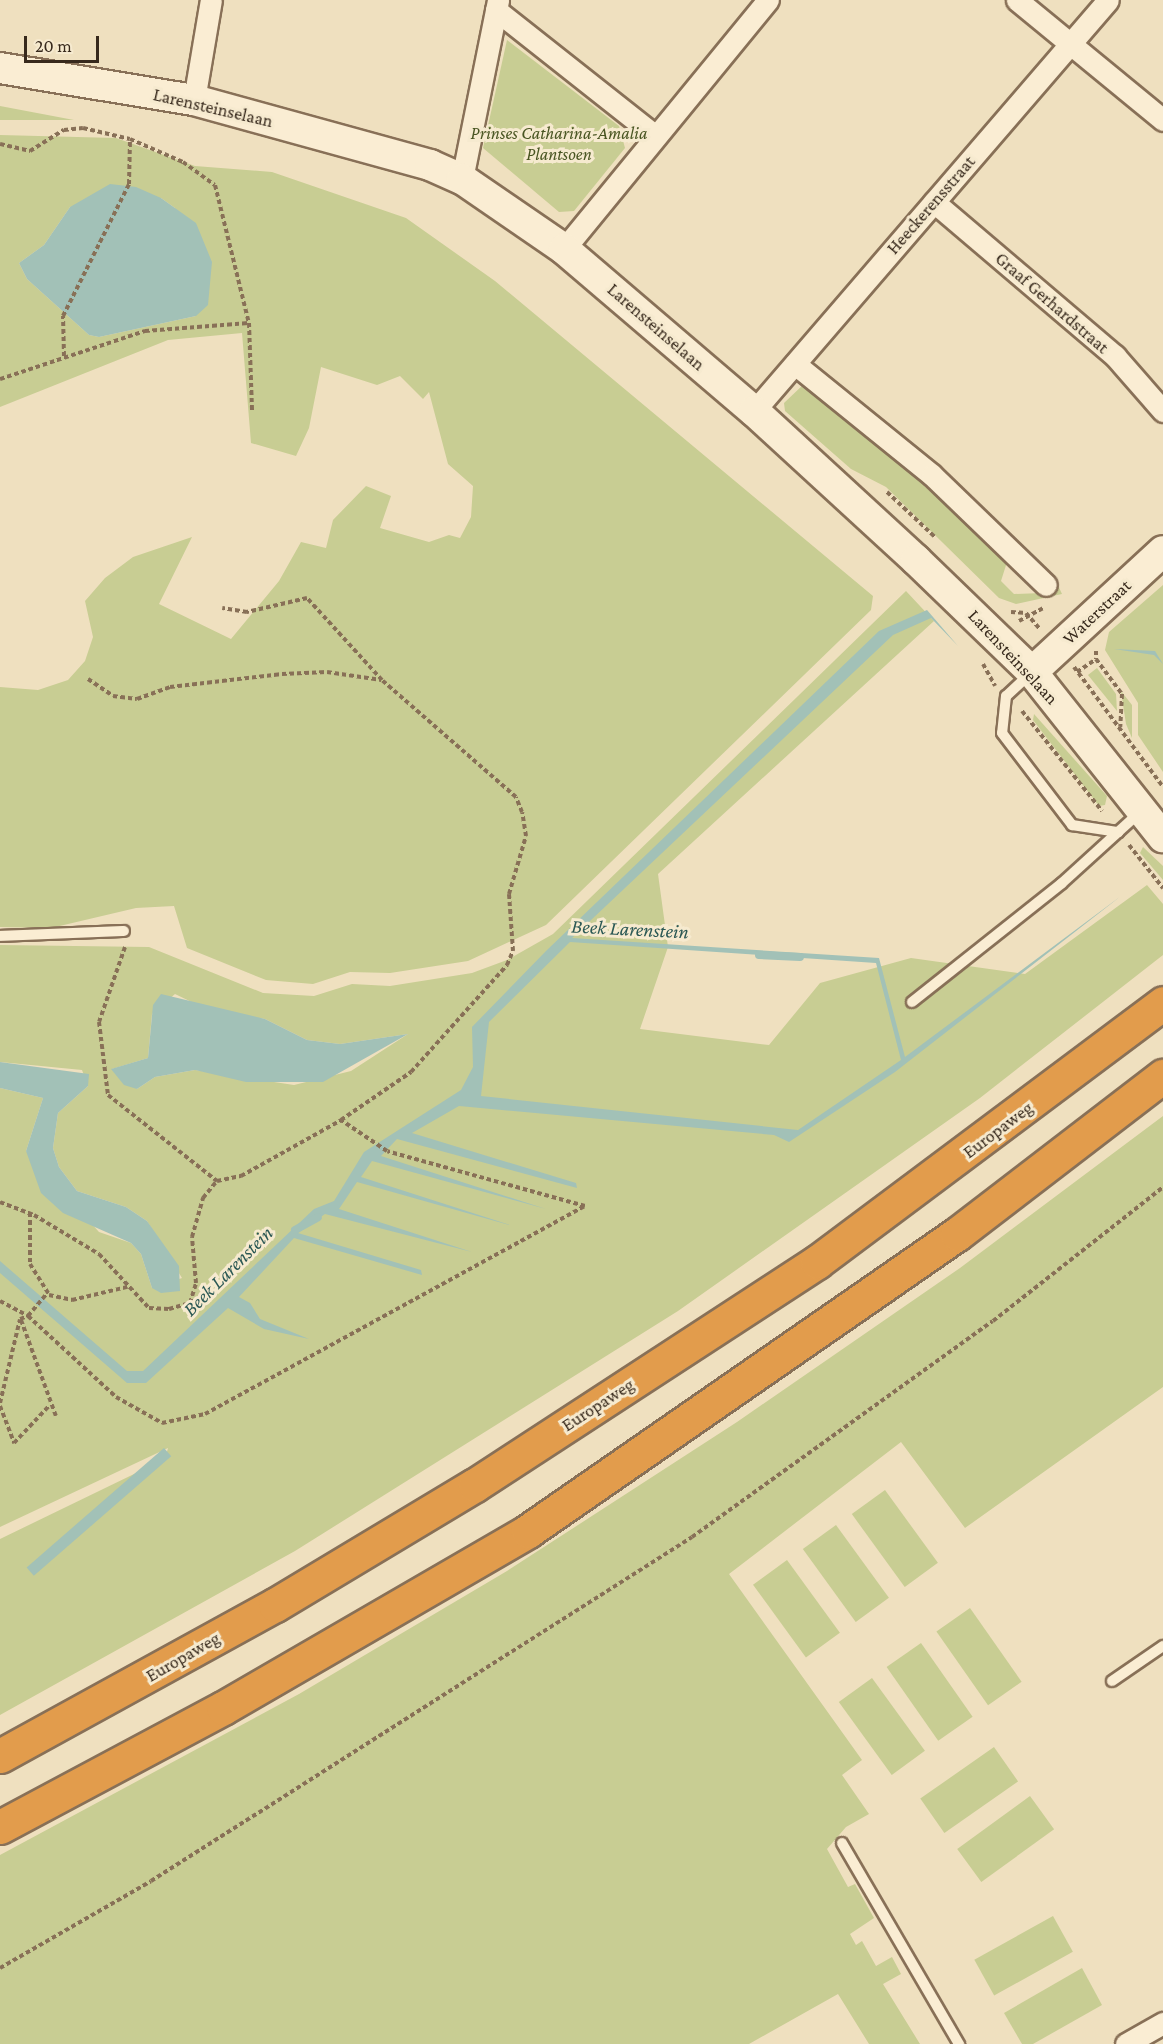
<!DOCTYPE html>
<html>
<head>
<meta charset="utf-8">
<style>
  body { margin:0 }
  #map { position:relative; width:1163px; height:2044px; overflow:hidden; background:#efe0bf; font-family:"Crimson Pro",serif }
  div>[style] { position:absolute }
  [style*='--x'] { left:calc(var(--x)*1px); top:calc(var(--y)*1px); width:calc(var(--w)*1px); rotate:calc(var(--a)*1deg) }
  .green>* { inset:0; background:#c8cd93; transform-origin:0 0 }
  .water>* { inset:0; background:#a2c1b7; transform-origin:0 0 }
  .stream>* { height:8px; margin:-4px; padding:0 4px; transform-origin:4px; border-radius:4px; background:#a2c1b7 }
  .path>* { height:4px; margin-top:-2px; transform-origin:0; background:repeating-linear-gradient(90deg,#887057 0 4.5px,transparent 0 7.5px) }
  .roads { filter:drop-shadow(2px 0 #887057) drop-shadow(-2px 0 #887057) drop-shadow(0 2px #887057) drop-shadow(0 -2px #887057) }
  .lane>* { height:10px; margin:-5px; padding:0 5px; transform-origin:5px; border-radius:5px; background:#faedd3 }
  .street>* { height:21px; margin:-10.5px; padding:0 10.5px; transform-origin:10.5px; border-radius:10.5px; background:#faedd3 }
  .secondary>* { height:30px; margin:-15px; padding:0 15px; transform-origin:15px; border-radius:15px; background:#faedd3 }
  .highway>* { height:33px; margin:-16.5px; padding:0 16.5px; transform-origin:16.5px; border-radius:16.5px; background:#e29c4c }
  span { translate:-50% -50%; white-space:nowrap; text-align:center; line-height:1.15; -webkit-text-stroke:6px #f6eacf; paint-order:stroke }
  .street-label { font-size:18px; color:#37291c }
  .park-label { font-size:18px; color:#495522; font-style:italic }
  .water-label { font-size:20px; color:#2b5854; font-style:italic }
  .scale { position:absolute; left:24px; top:36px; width:75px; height:27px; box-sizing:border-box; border:3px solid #37291c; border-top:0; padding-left:8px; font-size:18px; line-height:21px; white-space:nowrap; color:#37291c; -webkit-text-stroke:4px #f6eacf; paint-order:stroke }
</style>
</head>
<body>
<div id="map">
  <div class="green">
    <i style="clip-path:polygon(507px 40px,619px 126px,625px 148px,574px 211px,559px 212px,483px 148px)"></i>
    <i style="clip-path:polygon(0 106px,74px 120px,0 120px)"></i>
    <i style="clip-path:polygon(evenodd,0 135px,116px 138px,195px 166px,272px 172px,406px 218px,495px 281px,873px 596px,871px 610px,546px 925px,468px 961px,390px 973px,350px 972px,313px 984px,266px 980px,187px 948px,174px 906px,136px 908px,51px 928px,0 927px,0 687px,38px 690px,68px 680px,85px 661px,93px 637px,85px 601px,105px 578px,133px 557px,192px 537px,159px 604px,231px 639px,279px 581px,301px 542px,326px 548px,333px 520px,366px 486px,391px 496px,380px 528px,429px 542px,449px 535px,460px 538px,471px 517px,473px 486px,448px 464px,429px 392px,423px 399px,400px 376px,377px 385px,321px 367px,309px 428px,296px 456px,251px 443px,242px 333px,168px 340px,0 407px,0 135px,161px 198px,175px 208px,196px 316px,99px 337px,89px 335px,27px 279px,19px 263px,44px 245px,70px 207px,161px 198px)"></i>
    <i style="clip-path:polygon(805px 383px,943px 498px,1007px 562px,1001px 581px,1014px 594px,1042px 593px,1056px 581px,1062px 594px,1016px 604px,999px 598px,886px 487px,851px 469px,785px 411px,784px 403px)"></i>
    <i style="clip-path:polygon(1163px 585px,1163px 772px,1138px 735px,1138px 703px,1105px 650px,1109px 632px)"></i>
    <i style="clip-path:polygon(evenodd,906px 591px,934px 621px,658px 874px,668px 947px,640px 1029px,769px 1045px,820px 983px,911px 958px,1025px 974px,1147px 885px,1163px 904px,1163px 955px,980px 1098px,678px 1311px,295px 1551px,0 1715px,0 1539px,165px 1459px,168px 1448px,0 1527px,0 1088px,43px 1098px,26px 1151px,99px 1232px,131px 1243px,141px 1254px,152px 1288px,182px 1278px,147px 1221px,126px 1207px,77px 1191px,59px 1167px,53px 1148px,58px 1113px,88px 1086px,82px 1070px,0 1062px,0 945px,149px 947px,263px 993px,314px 996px,352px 984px,390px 986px,472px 973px,507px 960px,553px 934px,906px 591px,175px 994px,206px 1009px,265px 1019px,307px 1040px,340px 1044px,408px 1034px,351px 1071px,294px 1085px,195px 1070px,155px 1077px,137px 1089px,112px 1069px,148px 1058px,152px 1014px,175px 994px)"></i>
    <i style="clip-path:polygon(1097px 668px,1116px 694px,1117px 711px,1088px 675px)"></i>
    <i style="clip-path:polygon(1121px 691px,1132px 705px,1132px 738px,1126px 724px)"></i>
    <i style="clip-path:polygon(1034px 714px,1107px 796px,1105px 805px,1099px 806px,1033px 720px)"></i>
    <i style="clip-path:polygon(1143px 847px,1163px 866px,1163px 880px,1140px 853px)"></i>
    <i style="clip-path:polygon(1163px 1116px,1163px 1387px,965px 1528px,901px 1442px,729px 1574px,862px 1760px,842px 1775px,869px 1814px,846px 1827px,827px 1849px,848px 1887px,855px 1884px,874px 1918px,850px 1934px,856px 1945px,862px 1941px,876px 1966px,892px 1957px,901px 1974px,883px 1984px,920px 2044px,869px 2044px,838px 1994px,749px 2044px,0 2044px,0 1855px,299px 1694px,507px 1571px,737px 1422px,960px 1268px)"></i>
    <i style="left:885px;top:1490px;width:90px;height:41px;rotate:54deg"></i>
    <i style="left:836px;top:1525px;width:90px;height:41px;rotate:54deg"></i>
    <i style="left:787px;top:1560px;width:90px;height:42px;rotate:54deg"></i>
    <i style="left:970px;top:1608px;width:90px;height:41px;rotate:55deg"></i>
    <i style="left:921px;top:1643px;width:90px;height:42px;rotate:55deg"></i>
    <i style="left:872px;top:1678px;width:90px;height:41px;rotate:54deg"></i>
    <i style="left:994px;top:1747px;width:42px;height:90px;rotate:55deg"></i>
    <i style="left:1030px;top:1796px;width:41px;height:90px;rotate:54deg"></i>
    <i style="left:1053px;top:1916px;width:41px;height:90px;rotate:61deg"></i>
    <i style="clip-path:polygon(1082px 1968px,1102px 2005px,1033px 2044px,1022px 2044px,1004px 2013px)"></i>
  </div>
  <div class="water">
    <i style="clip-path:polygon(110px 184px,136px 187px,161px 198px,196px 223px,212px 262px,208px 305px,196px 316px,99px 337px,89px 335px,27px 279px,19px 263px,44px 245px,70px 207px)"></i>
    <i style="clip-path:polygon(evenodd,927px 610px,958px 646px,931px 618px,893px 635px,572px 938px,879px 958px,905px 1057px,1121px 896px,895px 1072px,789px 1142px,774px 1135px,459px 1106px,412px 1133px,576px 1183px,577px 1188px,397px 1139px,381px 1156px,546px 1209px,372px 1161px,361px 1177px,513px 1226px,357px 1182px,339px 1209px,472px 1252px,325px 1214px,298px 1233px,421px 1270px,422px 1275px,294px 1238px,239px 1297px,250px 1303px,260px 1319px,309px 1339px,264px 1329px,228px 1308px,146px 1383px,127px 1383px,0 1273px,0 1261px,127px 1371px,143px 1371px,314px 1209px,334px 1201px,364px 1152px,461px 1090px,473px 1067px,472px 1027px,546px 951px,879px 631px,927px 610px,570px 942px,876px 963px,901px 1060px,798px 1130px,481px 1096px,489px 1022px,570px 942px)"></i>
    <i style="clip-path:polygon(1114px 649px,1155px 651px,1163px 664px,1154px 655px)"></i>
    <i style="clip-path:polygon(161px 994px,265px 1019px,307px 1040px,340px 1044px,408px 1034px,323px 1082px,246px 1082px,195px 1070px,155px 1077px,137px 1089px,124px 1085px,111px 1069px,148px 1058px,153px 1005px)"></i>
    <i style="clip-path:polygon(0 1062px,89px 1074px,88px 1086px,58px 1113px,53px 1148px,59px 1167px,77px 1191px,126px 1207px,147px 1221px,179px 1266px,180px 1291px,161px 1293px,152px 1288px,141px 1254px,131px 1243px,63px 1213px,41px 1193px,26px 1151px,43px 1098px,0 1088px)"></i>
    <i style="left:164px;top:1448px;width:11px;height:182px;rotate:49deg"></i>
  </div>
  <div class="stream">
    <i style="--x:759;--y:955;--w:41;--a:2.8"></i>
    <i style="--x:295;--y:1230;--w:26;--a:-29"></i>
  </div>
  <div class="path">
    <i style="--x:0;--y:144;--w:31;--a:13"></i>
    <i style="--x:30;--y:151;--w:40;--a:-32"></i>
    <i style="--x:64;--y:130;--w:19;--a:-6"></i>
    <i style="--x:83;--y:128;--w:48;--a:13.2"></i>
    <i style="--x:64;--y:356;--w:40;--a:-91.4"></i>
    <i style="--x:63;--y:316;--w:148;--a:-63.4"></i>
    <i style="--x:129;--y:184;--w:45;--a:-88.7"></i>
    <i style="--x:130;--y:139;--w:58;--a:23.5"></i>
    <i style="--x:183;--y:162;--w:39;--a:36"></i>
    <i style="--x:215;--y:185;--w:142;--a:76.2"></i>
    <i style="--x:0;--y:379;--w:153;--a:-18.3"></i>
    <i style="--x:145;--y:331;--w:104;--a:-4.4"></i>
    <i style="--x:249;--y:323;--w:87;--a:88"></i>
    <i style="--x:887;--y:492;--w:67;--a:43.2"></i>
    <i style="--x:1011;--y:612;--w:15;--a:4"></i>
    <i style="--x:1026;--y:613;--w:20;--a:49"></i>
    <i style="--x:1019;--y:621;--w:27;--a:-28"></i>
    <i style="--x:1096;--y:651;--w:8;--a:90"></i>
    <i style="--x:1096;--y:659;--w:44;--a:53.4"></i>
    <i style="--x:1122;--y:694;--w:33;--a:93"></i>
    <i style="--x:983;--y:664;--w:25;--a:61"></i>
    <i style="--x:1074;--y:667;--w:149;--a:53.4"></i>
    <i style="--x:1077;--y:672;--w:23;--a:-34"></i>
    <i style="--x:88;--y:679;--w:30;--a:34"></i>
    <i style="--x:113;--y:696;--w:24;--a:7"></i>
    <i style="--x:137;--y:699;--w:35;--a:-20"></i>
    <i style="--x:170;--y:687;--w:113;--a:-6.6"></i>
    <i style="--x:282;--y:674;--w:45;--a:-2.5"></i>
    <i style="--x:327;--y:672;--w:55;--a:8.4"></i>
    <i style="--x:1022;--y:711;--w:128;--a:51.3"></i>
    <i style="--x:1129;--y:845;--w:55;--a:51.7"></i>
    <i style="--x:125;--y:947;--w:79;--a:109.1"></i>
    <i style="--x:99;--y:1022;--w:74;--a:83"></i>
    <i style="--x:108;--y:1095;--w:139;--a:38.3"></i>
    <i style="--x:0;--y:1202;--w:36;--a:21"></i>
    <i style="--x:34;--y:1215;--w:76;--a:31"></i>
    <i style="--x:99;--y:1254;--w:74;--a:47.2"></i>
    <i style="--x:149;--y:1308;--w:20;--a:3"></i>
    <i style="--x:169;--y:1309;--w:22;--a:-16"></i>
    <i style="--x:190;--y:1303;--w:21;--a:-73"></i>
    <i style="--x:196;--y:1283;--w:46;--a:-95"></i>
    <i style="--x:192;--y:1237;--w:41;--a:-74.2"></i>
    <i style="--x:203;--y:1198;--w:22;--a:-51"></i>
    <i style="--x:217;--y:1181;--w:25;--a:-12"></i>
    <i style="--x:241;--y:1176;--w:115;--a:-29.2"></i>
    <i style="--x:30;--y:1213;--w:51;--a:90"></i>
    <i style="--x:30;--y:1264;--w:36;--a:58"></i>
    <i style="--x:49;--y:1295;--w:24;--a:12"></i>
    <i style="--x:72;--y:1300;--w:57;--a:-13.3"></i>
    <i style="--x:0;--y:1301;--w:32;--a:28"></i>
    <i style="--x:28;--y:1316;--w:30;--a:-50"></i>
    <i style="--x:21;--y:1320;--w:102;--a:70"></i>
    <i style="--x:0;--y:1403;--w:86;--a:-76.6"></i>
    <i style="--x:20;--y:1319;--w:9;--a:-21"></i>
    <i style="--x:28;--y:1316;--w:120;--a:42.6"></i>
    <i style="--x:116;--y:1397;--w:53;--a:29.5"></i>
    <i style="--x:162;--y:1423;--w:44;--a:-11.8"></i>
    <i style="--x:205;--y:1414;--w:433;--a:-28.7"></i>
    <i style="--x:585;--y:1206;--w:205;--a:-164.5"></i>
    <i style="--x:387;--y:1151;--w:55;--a:-146"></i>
    <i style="--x:341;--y:1120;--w:85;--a:-34.4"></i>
    <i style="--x:411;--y:1072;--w:144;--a:-48.1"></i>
    <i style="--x:507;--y:965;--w:15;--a:-67"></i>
    <i style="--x:513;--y:951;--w:57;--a:-94"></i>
    <i style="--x:509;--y:894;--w:60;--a:-73.7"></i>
    <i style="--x:526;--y:836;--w:24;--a:-99"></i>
    <i style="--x:522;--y:812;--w:16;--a:-112"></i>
    <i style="--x:516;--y:797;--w:178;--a:-138.9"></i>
    <i style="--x:382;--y:680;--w:111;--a:-132.4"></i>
    <i style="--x:307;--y:598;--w:62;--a:166.9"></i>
    <i style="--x:247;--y:612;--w:25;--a:-171"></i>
    <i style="--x:0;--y:1406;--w:40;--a:69"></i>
    <i style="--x:14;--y:1443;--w:51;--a:-46.6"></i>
    <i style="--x:0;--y:1968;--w:174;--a:-29.9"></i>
    <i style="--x:151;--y:1881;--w:641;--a:-32.45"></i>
    <i style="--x:692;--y:1537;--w:370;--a:-35.7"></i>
    <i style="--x:993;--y:1321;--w:216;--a:-38.2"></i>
  </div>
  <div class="roads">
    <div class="lane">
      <i style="--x:1031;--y:673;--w:34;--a:137"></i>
      <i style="--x:1006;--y:696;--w:37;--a:96"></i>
      <i style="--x:1002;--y:733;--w:116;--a:52.7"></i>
      <i style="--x:1072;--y:825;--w:47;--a:8.7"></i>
      <i style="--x:0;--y:936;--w:124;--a:-2.3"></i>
      <i style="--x:912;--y:1002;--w:191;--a:-38.4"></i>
      <i style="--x:1062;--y:883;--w:105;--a:-42.3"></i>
      <i style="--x:1112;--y:1681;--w:62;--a:-34.5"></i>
      <i style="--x:842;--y:1843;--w:233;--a:59.8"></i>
    </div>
    <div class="street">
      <i style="--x:1017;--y:0;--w:189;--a:39.4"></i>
      <i style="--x:496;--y:10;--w:200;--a:38.3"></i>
      <i style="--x:194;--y:100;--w:101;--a:-80.4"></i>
      <i style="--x:462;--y:179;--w:183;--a:-78.6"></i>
      <i style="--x:934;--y:202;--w:238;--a:40.4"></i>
      <i style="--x:1115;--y:356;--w:73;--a:48.9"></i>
      <i style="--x:564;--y:249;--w:322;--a:-50.7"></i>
      <i style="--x:795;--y:364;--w:176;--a:39"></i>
      <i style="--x:932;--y:475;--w:158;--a:44"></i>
      <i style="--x:754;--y:411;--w:542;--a:-49.26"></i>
      <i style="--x:1126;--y:2044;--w:43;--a:-29.6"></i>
    </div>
    <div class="secondary">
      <i style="--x:0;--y:68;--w:197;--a:9.4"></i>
      <i style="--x:194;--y:100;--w:245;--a:15.4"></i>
      <i style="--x:430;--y:165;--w:35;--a:24"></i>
      <i style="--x:462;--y:179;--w:124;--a:34.5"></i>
      <i style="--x:564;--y:249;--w:250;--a:40.5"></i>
      <i style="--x:754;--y:411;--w:220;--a:42.6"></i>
      <i style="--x:916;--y:560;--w:161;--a:44"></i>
      <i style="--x:1032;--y:672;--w:211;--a:51.6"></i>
      <i style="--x:1032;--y:672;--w:178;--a:-42.7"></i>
    </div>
    <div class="highway">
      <i style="--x:0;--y:1756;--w:314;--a:-28.8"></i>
      <i style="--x:275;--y:1605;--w:233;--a:-31"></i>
      <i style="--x:475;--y:1485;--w:408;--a:-33.1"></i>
      <i style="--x:817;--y:1262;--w:432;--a:-36.8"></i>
      <i style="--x:0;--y:1827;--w:253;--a:-28.1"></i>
      <i style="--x:223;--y:1708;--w:353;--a:-30.1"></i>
      <i style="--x:528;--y:1531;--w:522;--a:-34.7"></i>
      <i style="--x:957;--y:1234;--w:260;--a:-37.5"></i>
    </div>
  </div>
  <div class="street-label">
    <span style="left:213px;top:108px;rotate:13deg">Larensteinselaan</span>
    <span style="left:931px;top:205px;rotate:-49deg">Heeckerensstraat</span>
    <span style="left:1052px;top:303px;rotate:41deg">Graaf Gerhardstraat</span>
    <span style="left:656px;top:327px;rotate:41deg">Larensteinselaan</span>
    <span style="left:1097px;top:612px;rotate:-43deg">Waterstraat</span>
    <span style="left:1013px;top:657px;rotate:47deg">Larensteinselaan</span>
    <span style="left:998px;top:1130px;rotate:-37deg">Europaweg</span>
    <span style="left:598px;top:1405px;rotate:-33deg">Europaweg</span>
    <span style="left:183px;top:1657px;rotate:-30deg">Europaweg</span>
  </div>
  <div class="park-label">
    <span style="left:559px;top:144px">Prinses Catharina-Amalia<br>Plantsoen</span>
  </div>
  <div class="water-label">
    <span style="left:630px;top:929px;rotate:3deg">Beek Larenstein</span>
    <span style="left:228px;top:1271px;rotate:-45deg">Beek Larenstein</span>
  </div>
  <div class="scale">20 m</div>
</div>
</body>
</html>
